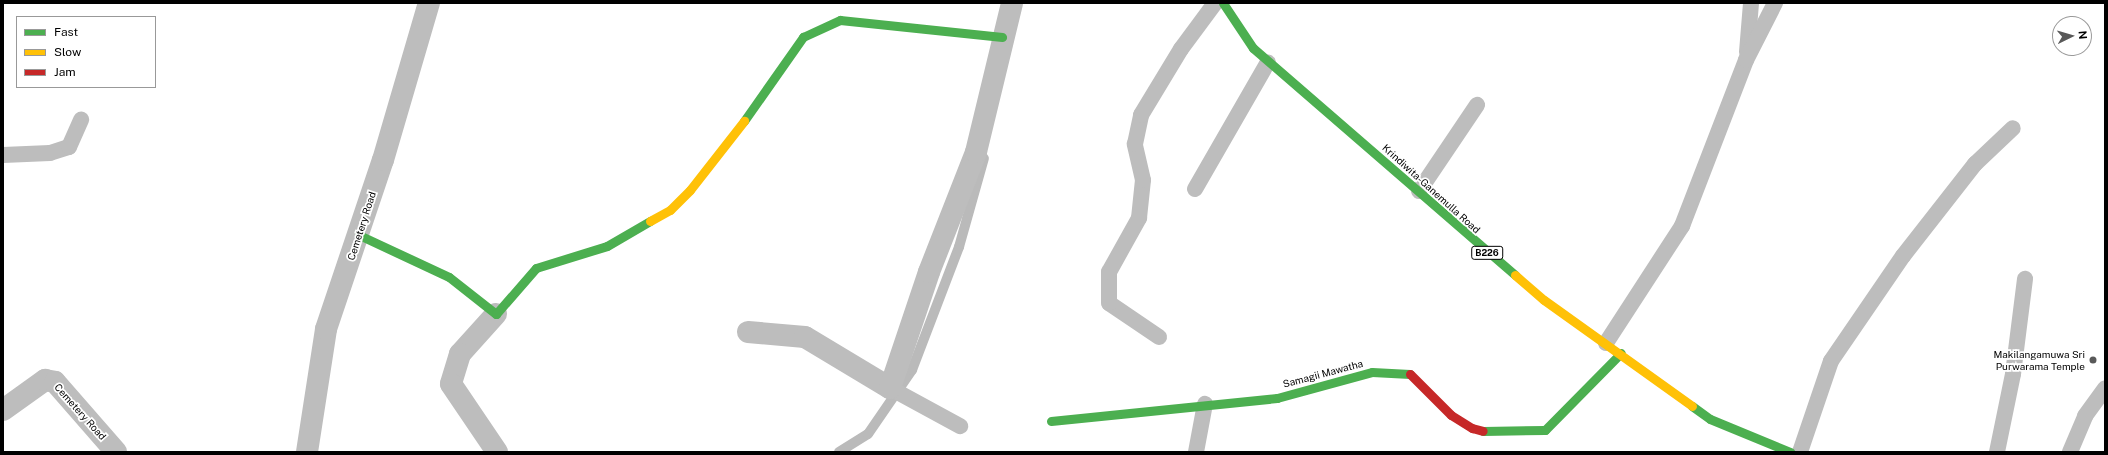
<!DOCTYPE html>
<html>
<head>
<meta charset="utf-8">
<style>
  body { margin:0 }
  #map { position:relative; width:2108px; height:455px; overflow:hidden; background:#fff; font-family:"Public Sans",sans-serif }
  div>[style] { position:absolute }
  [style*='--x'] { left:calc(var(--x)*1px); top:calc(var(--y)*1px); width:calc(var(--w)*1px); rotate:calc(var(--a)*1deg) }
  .stream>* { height:10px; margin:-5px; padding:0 5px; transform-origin:5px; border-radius:5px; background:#bababa }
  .lane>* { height:16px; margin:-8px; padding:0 8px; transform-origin:8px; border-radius:8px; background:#bdbdbd }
  .street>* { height:22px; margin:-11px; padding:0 11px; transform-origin:11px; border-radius:11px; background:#bdbdbd }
  .fast>* { height:9px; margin:-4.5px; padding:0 4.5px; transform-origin:4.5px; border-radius:4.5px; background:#4caf50 }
  .slow>* { height:9px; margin:-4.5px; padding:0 4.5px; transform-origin:4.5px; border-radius:4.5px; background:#ffc107 }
  .jam>* { height:9px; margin:-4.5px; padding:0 4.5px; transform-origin:4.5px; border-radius:4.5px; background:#c62828 }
  .dots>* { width:11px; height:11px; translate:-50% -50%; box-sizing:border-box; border:2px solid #fff; border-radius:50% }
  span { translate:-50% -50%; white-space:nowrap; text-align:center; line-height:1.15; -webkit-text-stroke:3.5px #fff; paint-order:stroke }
  .shield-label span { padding:1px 3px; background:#fff; border:1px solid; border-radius:3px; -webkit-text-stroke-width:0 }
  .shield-label { font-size:9px; color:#000; font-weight:700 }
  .street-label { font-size:10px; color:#000 }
  .poi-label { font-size:10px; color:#000 }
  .right { translate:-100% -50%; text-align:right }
  .frame { position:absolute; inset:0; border:4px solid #000; pointer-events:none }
  .legend { position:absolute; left:16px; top:16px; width:140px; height:72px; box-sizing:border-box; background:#fff; border:1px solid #999; margin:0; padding:5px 7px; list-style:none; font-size:12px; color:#000 }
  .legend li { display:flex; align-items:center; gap:8px; height:20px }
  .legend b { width:20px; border:1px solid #999 }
  .north { position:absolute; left:2052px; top:16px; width:40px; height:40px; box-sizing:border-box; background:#fff; border:1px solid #999; border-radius:50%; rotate:85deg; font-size:11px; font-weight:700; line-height:16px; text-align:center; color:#000 }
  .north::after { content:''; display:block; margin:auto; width:14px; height:18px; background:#595959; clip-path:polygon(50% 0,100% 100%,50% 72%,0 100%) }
</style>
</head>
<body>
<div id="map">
  <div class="stream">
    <i style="--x:839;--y:452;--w:34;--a:-32"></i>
    <i style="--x:868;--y:434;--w:78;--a:-55.5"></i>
    <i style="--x:912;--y:370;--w:132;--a:-69.1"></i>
    <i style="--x:959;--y:247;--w:92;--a:-74.3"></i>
  </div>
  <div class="lane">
    <i style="--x:1747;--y:52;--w:49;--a:-85.3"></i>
    <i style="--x:3;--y:155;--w:47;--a:-2.4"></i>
    <i style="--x:50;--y:153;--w:20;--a:-18"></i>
    <i style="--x:69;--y:147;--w:30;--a:-66"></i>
    <i style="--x:1195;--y:189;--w:146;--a:-60.1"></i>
    <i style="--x:1419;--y:191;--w:104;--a:-56"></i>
    <i style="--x:1159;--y:337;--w:60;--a:-145.8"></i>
    <i style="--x:1109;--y:303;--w:31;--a:-90"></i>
    <i style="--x:1109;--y:272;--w:62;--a:-60.9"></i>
    <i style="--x:1139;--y:218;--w:38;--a:-84"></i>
    <i style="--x:1143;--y:180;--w:37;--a:-103"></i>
    <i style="--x:1135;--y:144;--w:30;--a:-78"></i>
    <i style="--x:1141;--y:115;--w:77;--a:-58.8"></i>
    <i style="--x:1181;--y:49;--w:57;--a:-53.5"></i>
    <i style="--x:1606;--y:343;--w:140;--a:-57"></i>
    <i style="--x:1682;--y:226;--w:178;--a:-68.9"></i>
    <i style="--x:1746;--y:60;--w:64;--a:-63"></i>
    <i style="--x:890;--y:388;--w:80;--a:28.5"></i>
    <i style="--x:1196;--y:452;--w:49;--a:-79.4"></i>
    <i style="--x:1800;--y:452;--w:96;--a:-71.2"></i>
    <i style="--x:1831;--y:361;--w:127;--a:-55.6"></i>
    <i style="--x:1903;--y:256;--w:117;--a:-52"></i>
    <i style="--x:1975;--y:164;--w:52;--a:-43.5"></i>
    <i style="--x:1997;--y:452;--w:80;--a:-78.4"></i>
    <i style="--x:2013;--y:374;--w:96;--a:-82.8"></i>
    <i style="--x:2070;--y:452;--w:39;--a:-67"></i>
    <i style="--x:2085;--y:416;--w:34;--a:-54"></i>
  </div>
  <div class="street">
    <i style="--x:496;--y:314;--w:54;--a:132"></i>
    <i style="--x:460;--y:354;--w:31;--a:107"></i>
    <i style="--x:451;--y:384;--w:82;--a:55.9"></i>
    <i style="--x:748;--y:332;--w:57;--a:5"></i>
    <i style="--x:805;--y:337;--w:99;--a:31"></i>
    <i style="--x:890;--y:388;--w:122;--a:-71.4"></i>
    <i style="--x:929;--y:272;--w:129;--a:-68.6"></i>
    <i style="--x:976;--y:152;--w:153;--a:-76.4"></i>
    <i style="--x:3;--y:410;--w:52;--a:-35.5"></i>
    <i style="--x:45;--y:380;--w:10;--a:11"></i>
    <i style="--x:55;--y:382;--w:93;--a:48.9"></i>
    <i style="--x:307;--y:452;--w:124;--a:-81.2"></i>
    <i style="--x:326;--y:329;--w:178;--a:-71.4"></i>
    <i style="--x:383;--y:160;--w:164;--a:-73.7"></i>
  </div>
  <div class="fast">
    <i style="--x:1223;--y:3;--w:54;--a:56.3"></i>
    <i style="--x:1253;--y:48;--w:347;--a:40.9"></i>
    <i style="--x:744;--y:121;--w:103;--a:-54.9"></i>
    <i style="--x:803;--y:37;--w:41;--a:-24.7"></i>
    <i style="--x:840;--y:20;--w:163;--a:6"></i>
    <i style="--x:359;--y:235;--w:99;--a:25"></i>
    <i style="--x:449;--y:277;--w:60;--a:38.2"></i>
    <i style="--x:496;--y:314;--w:61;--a:-49"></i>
    <i style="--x:536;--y:268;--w:74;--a:-17.2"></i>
    <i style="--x:607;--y:246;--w:50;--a:-30.2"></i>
    <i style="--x:1692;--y:406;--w:22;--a:36"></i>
    <i style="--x:1710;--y:419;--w:87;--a:22.4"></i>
    <i style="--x:1051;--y:421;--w:227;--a:-5.8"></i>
    <i style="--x:1277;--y:398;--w:98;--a:-15.3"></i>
    <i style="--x:1372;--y:372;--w:38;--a:3"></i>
    <i style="--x:1483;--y:431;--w:62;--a:-0.9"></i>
    <i style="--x:1545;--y:430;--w:108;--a:-45.4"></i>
  </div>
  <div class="slow">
    <i style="--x:650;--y:221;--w:23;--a:-29"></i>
    <i style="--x:670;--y:210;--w:28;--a:-45"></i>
    <i style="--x:690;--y:190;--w:88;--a:-52"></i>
    <i style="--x:1515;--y:275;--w:38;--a:41"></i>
    <i style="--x:1544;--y:300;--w:182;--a:35.6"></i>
  </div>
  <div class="jam">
    <i style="--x:1410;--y:374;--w:58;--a:45"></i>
    <i style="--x:1451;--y:415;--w:25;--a:32"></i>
    <i style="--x:1472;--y:428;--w:11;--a:15"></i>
  </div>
  <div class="dots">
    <i style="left:2093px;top:360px;background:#595959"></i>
  </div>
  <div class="shield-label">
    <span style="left:1487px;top:253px">B226</span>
  </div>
  <div class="street-label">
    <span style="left:1431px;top:189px;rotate:42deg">Krindiwita-Ganemulla Road</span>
    <span style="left:362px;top:226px;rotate:-72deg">Cemetery Road</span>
    <span style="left:1323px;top:374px;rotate:-15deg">Samagii Mawatha</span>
    <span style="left:80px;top:412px;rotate:48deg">Cemetery Road</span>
  </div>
  <div class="poi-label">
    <span class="right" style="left:2085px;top:360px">Makilangamuwa Sri<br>Purwarama Temple</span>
  </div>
  <div class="frame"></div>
  <ul class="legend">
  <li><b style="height:5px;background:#4caf50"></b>Fast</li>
  <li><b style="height:5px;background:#ffc107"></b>Slow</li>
  <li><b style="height:5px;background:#c62828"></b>Jam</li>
  </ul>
  <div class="north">N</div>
</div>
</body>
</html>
